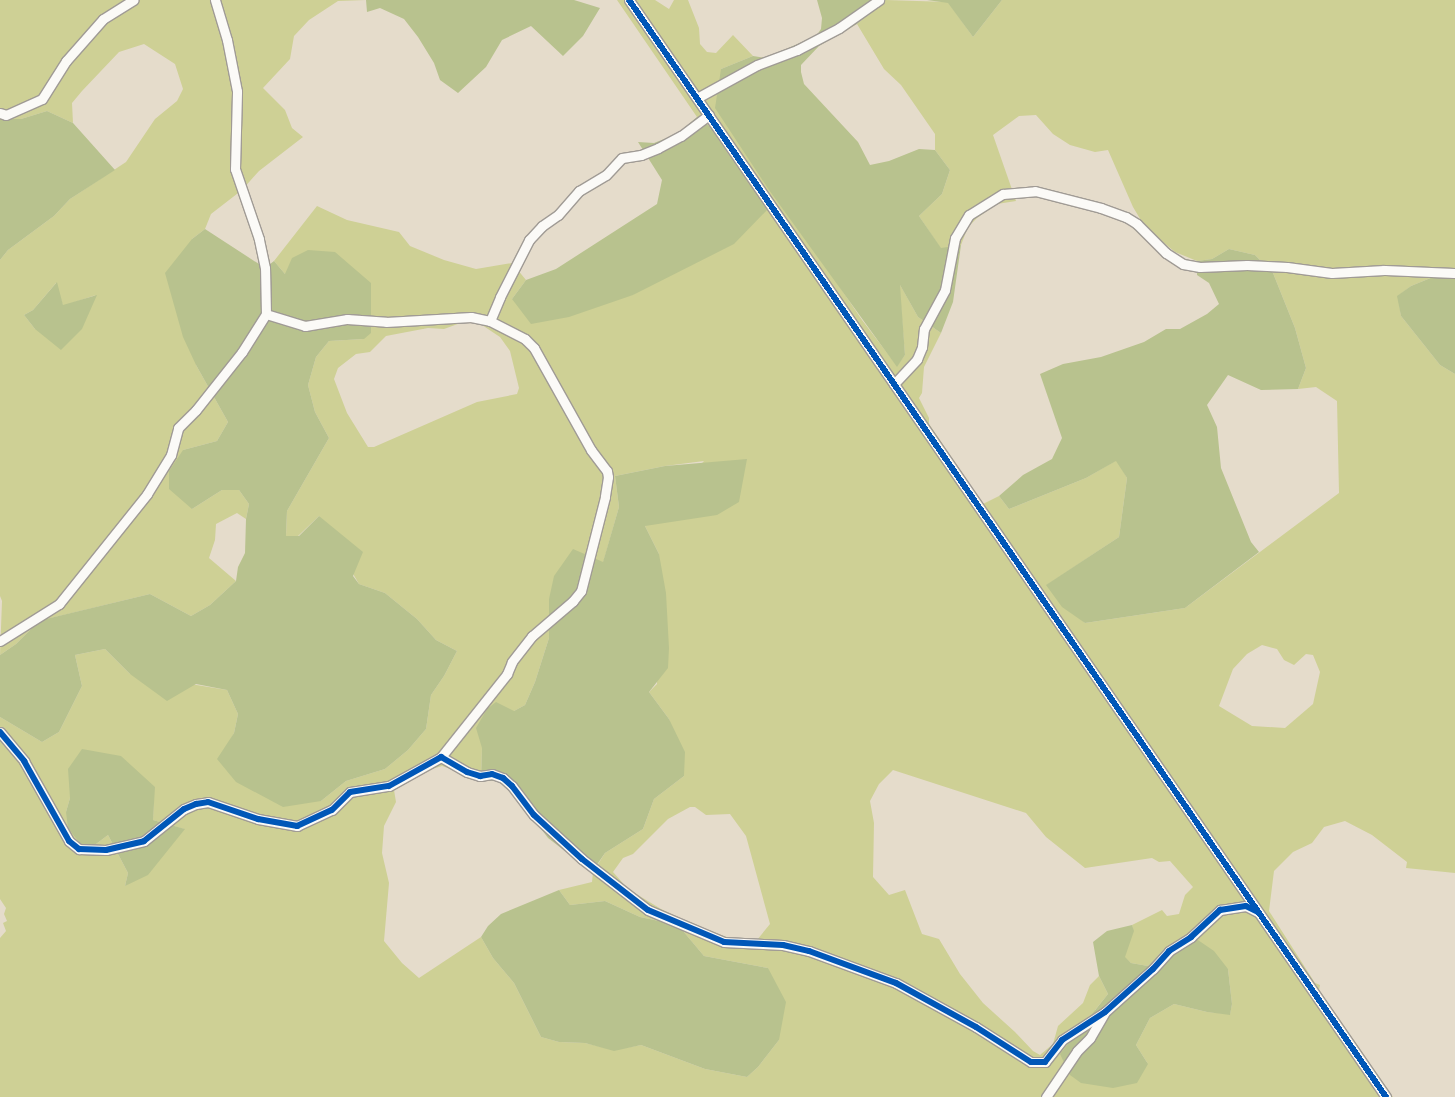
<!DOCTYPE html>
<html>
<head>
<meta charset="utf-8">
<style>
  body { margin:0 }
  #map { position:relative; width:1455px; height:1097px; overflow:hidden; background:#e5dccb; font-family:"Indie Flower",sans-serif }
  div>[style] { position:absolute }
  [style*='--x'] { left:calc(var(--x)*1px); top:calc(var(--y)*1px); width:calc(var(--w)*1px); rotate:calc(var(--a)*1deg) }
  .green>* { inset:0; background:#ced095 }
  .forest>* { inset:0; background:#b8c28e }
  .roads { filter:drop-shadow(1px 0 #a09b95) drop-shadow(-1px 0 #a09b95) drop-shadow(0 1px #a09b95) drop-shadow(0 -1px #a09b95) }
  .minor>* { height:9px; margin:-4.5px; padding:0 4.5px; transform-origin:4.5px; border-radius:4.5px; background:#fbfaf7 }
  .cycleway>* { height:6px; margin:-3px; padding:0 3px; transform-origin:3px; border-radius:3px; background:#0057b8 }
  span { translate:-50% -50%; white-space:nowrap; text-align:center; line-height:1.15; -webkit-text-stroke:5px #fdfcf7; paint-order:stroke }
</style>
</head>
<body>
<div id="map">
  <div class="green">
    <i style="clip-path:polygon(evenodd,0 0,366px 0,338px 1px,309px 20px,294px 36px,290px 59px,263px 88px,285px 110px,292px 128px,303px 137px,259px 171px,242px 190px,211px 214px,205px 229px,192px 239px,196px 365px,228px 422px,217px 441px,183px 450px,192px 509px,222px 490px,239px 490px,249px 504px,246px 519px,237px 513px,216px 524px,215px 540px,209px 558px,236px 581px,210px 605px,191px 616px,150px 594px,47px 619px,35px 625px,16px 644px,0 655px,2px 601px,0 596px,0 260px,8px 250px,54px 216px,70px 199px,126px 162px,155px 119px,177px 101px,183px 89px,175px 64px,144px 44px,119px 52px,82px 91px,72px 103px,73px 123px,47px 111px,21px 119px,0 119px,0 0,56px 283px,63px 306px,96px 295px,35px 329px,24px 315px,33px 310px,56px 283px)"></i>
    <i style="clip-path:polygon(evenodd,617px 0,655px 0,669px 9px,674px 0,688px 0,699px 28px,700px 44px,707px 52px,716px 53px,733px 35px,753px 56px,721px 69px,835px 280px,862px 320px,897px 366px,905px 355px,899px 283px,918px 317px,941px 333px,924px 367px,922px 393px,919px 398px,929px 418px,929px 424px,983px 504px,999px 496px,1009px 509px,1086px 478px,1117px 460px,1127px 478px,1119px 537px,1047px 585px,1085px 623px,1185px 608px,1339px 493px,1337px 401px,1316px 387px,1298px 389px,1306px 368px,1295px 328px,1273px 273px,1255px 255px,1229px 249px,1212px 259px,1197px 261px,1175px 252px,1145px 227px,1133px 207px,1108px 150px,1095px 152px,1070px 145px,1053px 134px,1036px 115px,1019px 116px,993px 135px,1016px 201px,997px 204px,977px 218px,968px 227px,961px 245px,941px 249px,919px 216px,942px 194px,950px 170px,935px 150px,935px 134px,901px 85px,884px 69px,857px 24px,886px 0,948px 2px,973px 37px,1002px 0,1455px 0,1455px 268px,1411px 286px,1398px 296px,1401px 316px,1440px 365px,1455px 374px,1455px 873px,1406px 868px,1407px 862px,1372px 835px,1345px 821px,1324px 827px,1312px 843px,1293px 852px,1274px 871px,1269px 911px,1315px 983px,1320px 985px,1319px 990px,1393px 1097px,0 1097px,0 938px,6px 931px,3px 923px,7px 921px,4px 914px,6px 908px,0 899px,0 717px,42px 742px,59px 732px,82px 686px,75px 655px,105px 649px,130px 674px,227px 690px,238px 714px,234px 733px,226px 749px,321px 801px,346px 781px,385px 769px,408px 750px,426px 729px,431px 695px,444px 676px,457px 651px,436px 640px,417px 619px,385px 593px,359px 584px,319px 516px,298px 536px,286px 536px,287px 511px,329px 438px,315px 412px,308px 385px,316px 357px,329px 341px,364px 339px,285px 274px,274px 261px,317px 206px,347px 220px,399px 232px,410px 246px,444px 260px,476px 269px,512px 263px,526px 280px,512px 299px,633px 295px,709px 126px,697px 117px,617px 0,466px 321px,482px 325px,500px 337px,510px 351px,519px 388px,517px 394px,477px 402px,374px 447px,368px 447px,347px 413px,334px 379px,338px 368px,356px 354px,370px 352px,386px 336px,428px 328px,444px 329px,466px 321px,617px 0,704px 461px,645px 526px,659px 554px,657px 684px,649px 692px,669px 719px,684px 776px,654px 799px,643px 829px,605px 853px,593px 872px,592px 882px,559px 890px,570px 905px,605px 901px,640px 917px,678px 925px,704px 956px,768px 968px,779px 1040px,758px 1067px,747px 1077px,705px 1069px,641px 1045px,614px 1050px,585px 1043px,559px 1042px,541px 1037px,514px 983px,493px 958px,481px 937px,419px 978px,402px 963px,384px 941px,389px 883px,382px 853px,384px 826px,396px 802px,394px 790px,429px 770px,442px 766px,481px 780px,482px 748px,514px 711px,525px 705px,535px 682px,549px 638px,549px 599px,603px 563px,619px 507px,615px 476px,665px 466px,704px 461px,617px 0,1262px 645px,1277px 649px,1284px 660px,1294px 665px,1306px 654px,1313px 655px,1320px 672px,1313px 704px,1285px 728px,1252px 726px,1219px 706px,1233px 669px,1247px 654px,1262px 645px,617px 0,893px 770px,1026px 813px,1046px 837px,1085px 868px,1152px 858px,1159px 862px,1170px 861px,1193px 887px,1185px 895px,1179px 914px,1167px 916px,1162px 910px,1132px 925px,1133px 931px,1124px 957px,1131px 963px,1148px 966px,1165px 948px,1228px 969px,1232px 1004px,1230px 1014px,1207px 1012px,1174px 1004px,1150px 1018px,1136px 1045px,1148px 1064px,1095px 1010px,1108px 994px,1099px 976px,1090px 985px,1083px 1003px,1058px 1026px,1053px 1044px,1040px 1055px,1033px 1051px,1015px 1032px,983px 1003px,960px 974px,939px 939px,922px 934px,905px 890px,889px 895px,873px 877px,874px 823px,870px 801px,879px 784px,893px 770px,617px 0,154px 787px,153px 820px,184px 829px,125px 886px,128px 873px,108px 835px,96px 844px,66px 812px,70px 798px,154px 787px,617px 0,690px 807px,695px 807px,706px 815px,730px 814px,746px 836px,770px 924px,757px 940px,735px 940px,699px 927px,661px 909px,628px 889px,613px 872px,623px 858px,633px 854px,668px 819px,690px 807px)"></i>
  </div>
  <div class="forest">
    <i style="clip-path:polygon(366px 0,574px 0,600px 8px,583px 36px,563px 56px,531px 26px,502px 40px,486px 67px,458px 93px,440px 80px,434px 63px,418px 37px,404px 19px,380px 8px,367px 12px)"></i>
    <i style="clip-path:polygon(817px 0,886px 0,857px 24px,819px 46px,801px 65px,801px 72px,804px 84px,858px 142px,870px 165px,889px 161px,919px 149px,935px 150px,950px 170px,942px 194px,919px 216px,941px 248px,961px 245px,953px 302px,941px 333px,918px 317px,900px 285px,905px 355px,897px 367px,769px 190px,715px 108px,721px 69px,753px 56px,765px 58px,816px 36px,821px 29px,822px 18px)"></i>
    <i style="clip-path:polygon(927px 0,1002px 0,973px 37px,948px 3px)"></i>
    <i style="clip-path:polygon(47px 111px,73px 123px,115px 170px,70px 199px,54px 216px,8px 250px,0 260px,0 119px,21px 119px)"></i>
    <i style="clip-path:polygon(697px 117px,709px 126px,767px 210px,734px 244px,633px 295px,569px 317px,531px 324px,512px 299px,526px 280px,556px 269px,657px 204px,662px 180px,638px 142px,654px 143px,677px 134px)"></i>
    <i style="clip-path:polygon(205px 229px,265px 268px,274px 261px,285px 274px,292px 258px,308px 250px,335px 252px,371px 283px,371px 333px,364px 339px,329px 341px,316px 357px,308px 385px,315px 412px,329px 438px,287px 511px,286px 536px,299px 536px,319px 516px,363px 552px,353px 576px,359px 584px,385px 593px,417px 619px,436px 640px,457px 651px,444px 676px,431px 695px,426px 729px,408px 750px,385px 769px,346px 781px,321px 801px,283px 807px,236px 782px,217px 759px,234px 733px,238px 714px,227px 690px,196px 684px,167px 701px,130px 674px,105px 649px,75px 655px,82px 686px,59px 732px,42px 742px,0 717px,0 655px,16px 644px,35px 625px,46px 619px,150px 594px,191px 616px,210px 605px,236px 581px,238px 567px,245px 553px,246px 519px,249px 504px,239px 490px,222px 490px,192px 509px,169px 489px,169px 471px,183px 450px,217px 441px,228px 422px,196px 365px,183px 337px,165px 273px,192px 239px)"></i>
    <i style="clip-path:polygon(1229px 249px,1255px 255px,1273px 273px,1295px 328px,1306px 368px,1298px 389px,1261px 390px,1228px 375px,1207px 405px,1217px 427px,1221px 468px,1251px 542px,1259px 552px,1185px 608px,1085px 623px,1062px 607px,1046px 585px,1119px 537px,1127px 478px,1116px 461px,1086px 478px,1009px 509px,999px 496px,1023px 475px,1052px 459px,1062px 438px,1040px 374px,1063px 364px,1101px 357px,1144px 342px,1166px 329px,1180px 329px,1207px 314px,1219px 304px,1209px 283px,1197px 275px,1197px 261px,1212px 259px)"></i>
    <i style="clip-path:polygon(1455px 268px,1455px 374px,1440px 365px,1401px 316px,1397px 296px,1411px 286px)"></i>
    <i style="clip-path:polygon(57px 282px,63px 305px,97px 295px,82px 329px,61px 350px,35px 329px,24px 315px,33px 310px)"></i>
    <i style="clip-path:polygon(747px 459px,739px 502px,717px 515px,645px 526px,659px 554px,666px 593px,669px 648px,668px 668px,649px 692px,669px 719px,685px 752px,684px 776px,654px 799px,643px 829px,605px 853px,592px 872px,548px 838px,521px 802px,508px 790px,498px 781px,481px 780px,482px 748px,476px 728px,487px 709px,496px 702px,514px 711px,525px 705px,535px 682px,549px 638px,549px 599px,554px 576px,573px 549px,603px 562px,619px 507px,615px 476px,665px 466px)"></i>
    <i style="clip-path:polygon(82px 749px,121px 756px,155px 787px,153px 820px,185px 829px,148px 875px,125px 886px,128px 873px,108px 835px,96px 844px,82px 846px,68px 828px,66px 812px,70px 798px,68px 769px)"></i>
    <i style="clip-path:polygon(559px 890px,570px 905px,605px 901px,640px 917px,678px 925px,704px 956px,768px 968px,786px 1002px,779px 1040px,758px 1067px,747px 1077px,705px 1069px,641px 1045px,614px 1051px,585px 1043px,559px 1042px,541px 1037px,514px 983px,493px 958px,481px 937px,488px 926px,501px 914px)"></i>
    <i style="clip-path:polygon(1132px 925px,1134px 931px,1125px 957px,1131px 963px,1148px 966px,1165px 948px,1195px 938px,1214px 951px,1228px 969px,1232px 1004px,1230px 1015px,1207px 1012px,1174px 1004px,1150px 1018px,1136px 1045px,1148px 1064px,1137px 1083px,1113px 1088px,1081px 1083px,1070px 1075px,1060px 1054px,1108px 994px,1099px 976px,1093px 942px,1107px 931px)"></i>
  </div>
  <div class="roads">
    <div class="minor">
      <i style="--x:629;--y:0;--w:1333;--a:55.39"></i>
      <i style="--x:697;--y:98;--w:68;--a:-28.8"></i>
      <i style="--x:757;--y:65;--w:43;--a:-20.6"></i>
      <i style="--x:797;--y:50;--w:47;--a:-27.6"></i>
      <i style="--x:839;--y:28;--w:49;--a:-35"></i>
      <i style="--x:0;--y:113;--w:6;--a:18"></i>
      <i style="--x:6;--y:115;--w:39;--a:-24"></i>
      <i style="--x:42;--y:99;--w:45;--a:-57.7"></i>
      <i style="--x:66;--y:61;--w:56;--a:-48.6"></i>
      <i style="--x:103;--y:19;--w:36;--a:-32"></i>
      <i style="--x:266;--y:314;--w:41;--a:17.1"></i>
      <i style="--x:305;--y:326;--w:43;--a:-9.5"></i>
      <i style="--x:347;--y:319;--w:39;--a:4"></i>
      <i style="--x:386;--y:322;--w:85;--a:-3.4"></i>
      <i style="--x:471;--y:317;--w:19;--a:12"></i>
      <i style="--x:490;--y:321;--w:39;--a:27"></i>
      <i style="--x:525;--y:339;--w:13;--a:45"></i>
      <i style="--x:534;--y:348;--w:117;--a:60.8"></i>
      <i style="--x:591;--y:450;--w:26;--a:53"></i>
      <i style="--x:607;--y:471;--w:6;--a:81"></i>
      <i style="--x:608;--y:477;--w:20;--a:99"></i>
      <i style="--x:605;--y:497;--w:97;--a:104.3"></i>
      <i style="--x:581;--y:591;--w:13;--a:129"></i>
      <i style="--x:573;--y:601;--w:54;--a:139.5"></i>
      <i style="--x:532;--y:636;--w:33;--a:128"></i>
      <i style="--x:512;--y:662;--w:13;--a:113"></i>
      <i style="--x:507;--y:674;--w:106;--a:128.5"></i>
      <i style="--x:490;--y:321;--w:26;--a:-67"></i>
      <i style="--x:500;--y:297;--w:64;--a:-63"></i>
      <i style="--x:529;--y:240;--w:19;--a:-47"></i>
      <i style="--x:542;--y:226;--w:19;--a:-35"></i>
      <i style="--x:558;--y:215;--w:32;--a:-49"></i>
      <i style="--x:579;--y:191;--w:31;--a:-31"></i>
      <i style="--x:606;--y:175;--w:23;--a:-47"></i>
      <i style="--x:622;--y:158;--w:19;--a:-9"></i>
      <i style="--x:641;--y:155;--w:18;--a:-22"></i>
      <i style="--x:658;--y:148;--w:26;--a:-28"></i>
      <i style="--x:681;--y:136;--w:35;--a:-37"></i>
      <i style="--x:894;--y:384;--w:34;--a:-47"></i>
      <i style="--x:917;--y:359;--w:13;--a:-67"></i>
      <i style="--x:922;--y:347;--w:18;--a:-84"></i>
      <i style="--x:924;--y:329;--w:44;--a:-61.7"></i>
      <i style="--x:945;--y:290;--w:53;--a:-79.1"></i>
      <i style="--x:955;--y:238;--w:27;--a:-59"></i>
      <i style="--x:969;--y:215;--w:40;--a:-32"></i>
      <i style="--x:1003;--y:194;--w:32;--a:-5"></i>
      <i style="--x:1035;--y:191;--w:68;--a:14.4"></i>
      <i style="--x:1101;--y:208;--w:27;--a:20"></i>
      <i style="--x:1126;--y:217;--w:13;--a:32"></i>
      <i style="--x:1137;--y:224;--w:41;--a:45"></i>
      <i style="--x:1166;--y:253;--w:20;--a:33"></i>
      <i style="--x:1183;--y:264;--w:17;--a:10"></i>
      <i style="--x:1200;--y:267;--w:47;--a:-2.4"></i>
      <i style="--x:1247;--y:265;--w:40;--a:2.9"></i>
      <i style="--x:1287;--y:267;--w:45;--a:7.6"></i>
      <i style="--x:1332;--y:273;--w:52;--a:-3.3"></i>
      <i style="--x:1384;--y:270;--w:71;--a:2.4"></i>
      <i style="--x:0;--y:641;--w:70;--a:-32.1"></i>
      <i style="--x:59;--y:604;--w:141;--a:-51.3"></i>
      <i style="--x:147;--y:494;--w:46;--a:-58.4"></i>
      <i style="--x:171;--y:455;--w:28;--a:-75"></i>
      <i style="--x:178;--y:428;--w:25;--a:-45"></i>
      <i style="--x:196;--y:410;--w:74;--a:-51.6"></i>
      <i style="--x:242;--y:352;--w:45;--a:-57.7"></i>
      <i style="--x:266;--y:314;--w:46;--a:-91.2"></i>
      <i style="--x:265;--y:268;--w:30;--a:-102"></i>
      <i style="--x:259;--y:239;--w:74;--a:-108.9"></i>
      <i style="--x:235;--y:169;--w:78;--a:-88.5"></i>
      <i style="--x:237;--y:91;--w:52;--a:-101.1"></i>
      <i style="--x:227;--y:40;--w:42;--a:-106.7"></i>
      <i style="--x:0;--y:732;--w:38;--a:50"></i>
      <i style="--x:24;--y:761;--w:92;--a:60.6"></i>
      <i style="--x:69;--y:841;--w:13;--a:39"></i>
      <i style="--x:79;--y:849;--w:27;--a:2"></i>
      <i style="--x:106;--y:850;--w:39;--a:-13"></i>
      <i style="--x:144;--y:841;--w:51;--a:-38.7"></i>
      <i style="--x:184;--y:809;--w:13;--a:-23"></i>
      <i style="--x:196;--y:804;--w:12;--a:-9"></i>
      <i style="--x:208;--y:802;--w:53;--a:18.8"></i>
      <i style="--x:258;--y:819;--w:40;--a:10"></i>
      <i style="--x:297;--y:826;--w:38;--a:-25"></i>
      <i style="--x:332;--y:810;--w:25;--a:-45"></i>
      <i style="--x:350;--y:792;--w:39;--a:-9"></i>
      <i style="--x:389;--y:786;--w:60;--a:-29.1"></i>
      <i style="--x:441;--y:757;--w:30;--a:30"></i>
      <i style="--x:467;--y:772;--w:14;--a:17"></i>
      <i style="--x:480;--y:776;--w:12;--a:-9"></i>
      <i style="--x:492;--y:774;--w:12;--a:20"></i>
      <i style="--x:503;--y:778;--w:12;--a:42"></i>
      <i style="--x:512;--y:786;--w:36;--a:53"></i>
      <i style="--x:534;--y:815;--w:65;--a:42.5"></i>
      <i style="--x:582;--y:859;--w:83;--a:37.7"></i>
      <i style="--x:648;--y:910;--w:82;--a:22.8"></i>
      <i style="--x:724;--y:942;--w:59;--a:2.9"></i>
      <i style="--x:783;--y:945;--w:27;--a:13"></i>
      <i style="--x:809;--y:951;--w:93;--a:20.2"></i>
      <i style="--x:896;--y:983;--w:91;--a:28.8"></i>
      <i style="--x:976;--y:1027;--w:65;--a:32.5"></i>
      <i style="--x:1031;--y:1062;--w:14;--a:0"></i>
      <i style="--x:1045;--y:1062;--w:28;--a:-52"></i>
      <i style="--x:1062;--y:1040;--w:51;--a:-33.1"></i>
      <i style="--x:1105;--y:1012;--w:64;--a:-41.9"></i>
      <i style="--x:1153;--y:969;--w:24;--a:-48"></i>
      <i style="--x:1169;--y:951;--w:26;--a:-32"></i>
      <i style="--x:1191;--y:937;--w:40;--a:-43"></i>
      <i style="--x:1220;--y:910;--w:26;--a:-9"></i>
      <i style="--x:1246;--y:906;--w:13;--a:27"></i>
      <i style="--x:1046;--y:1097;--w:55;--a:-56"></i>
      <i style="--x:1077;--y:1051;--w:18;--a:-45"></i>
      <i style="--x:1090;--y:1038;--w:28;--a:-60"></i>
    </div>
  </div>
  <div class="cycleway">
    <i style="--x:629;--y:0;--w:1333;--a:55.39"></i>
    <i style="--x:0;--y:732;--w:38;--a:50"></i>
    <i style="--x:24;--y:761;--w:92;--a:60.6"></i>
    <i style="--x:69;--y:841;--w:13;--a:39"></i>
    <i style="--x:79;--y:849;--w:27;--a:2"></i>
    <i style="--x:106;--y:850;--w:39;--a:-13"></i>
    <i style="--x:144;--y:841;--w:51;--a:-38.7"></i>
    <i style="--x:184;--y:809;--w:13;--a:-23"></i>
    <i style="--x:196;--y:804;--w:12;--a:-9"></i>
    <i style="--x:208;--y:802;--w:53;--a:18.8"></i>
    <i style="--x:258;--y:819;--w:40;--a:10"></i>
    <i style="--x:297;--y:826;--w:38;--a:-25"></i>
    <i style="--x:332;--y:810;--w:25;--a:-45"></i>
    <i style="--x:350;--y:792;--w:39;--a:-9"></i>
    <i style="--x:389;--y:786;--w:60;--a:-29.1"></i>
    <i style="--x:441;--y:757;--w:30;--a:30"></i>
    <i style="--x:467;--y:772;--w:14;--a:17"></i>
    <i style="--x:480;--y:776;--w:12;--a:-9"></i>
    <i style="--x:492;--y:774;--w:12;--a:20"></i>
    <i style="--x:503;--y:778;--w:12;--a:42"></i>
    <i style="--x:512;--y:786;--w:36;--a:53"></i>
    <i style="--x:534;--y:815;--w:65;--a:42.5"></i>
    <i style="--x:582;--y:859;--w:83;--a:37.7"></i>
    <i style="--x:648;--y:910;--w:82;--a:22.8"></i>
    <i style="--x:724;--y:942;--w:59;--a:2.9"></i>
    <i style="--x:783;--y:945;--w:27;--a:13"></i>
    <i style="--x:809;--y:951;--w:93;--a:20.2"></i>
    <i style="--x:896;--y:983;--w:91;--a:28.8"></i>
    <i style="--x:976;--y:1027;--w:65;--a:32.5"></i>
    <i style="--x:1031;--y:1062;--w:14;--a:0"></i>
    <i style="--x:1045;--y:1062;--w:28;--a:-52"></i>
    <i style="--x:1062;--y:1040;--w:51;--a:-33.1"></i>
    <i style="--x:1105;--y:1012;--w:64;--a:-41.9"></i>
    <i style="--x:1153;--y:969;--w:24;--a:-48"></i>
    <i style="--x:1169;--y:951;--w:26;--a:-32"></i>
    <i style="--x:1191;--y:937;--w:40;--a:-43"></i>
    <i style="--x:1220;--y:910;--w:26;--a:-9"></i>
    <i style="--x:1246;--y:906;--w:13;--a:27"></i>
  </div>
</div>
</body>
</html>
